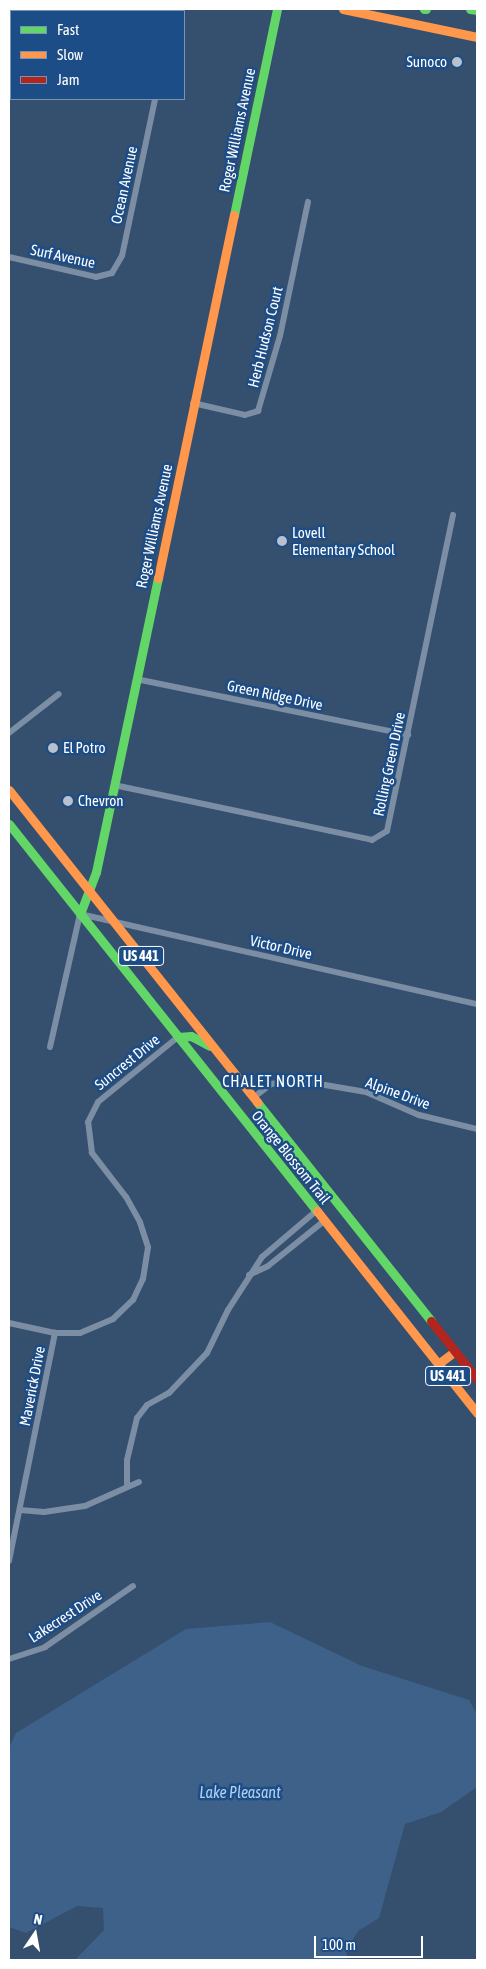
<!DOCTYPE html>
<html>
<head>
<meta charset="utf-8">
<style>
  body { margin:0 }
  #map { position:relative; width:486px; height:1969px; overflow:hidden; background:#354f6e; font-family:"Asap Condensed",sans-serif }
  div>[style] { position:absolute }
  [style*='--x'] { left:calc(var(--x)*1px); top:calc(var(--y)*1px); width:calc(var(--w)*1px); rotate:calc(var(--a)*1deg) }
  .water>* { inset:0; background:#3e6189 }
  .street>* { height:6px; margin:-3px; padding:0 3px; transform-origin:3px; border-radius:3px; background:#7c8ea4 }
  .fast>* { height:9px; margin:-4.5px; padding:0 4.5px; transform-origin:4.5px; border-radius:4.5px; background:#63d668 }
  .slow>* { height:9px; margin:-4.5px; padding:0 4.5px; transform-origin:4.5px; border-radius:4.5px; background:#ff974d }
  .jam>* { height:9px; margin:-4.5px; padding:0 4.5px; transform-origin:4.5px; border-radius:4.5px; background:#b3261e }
  .dots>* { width:14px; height:14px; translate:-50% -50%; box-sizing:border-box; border:2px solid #1d4d86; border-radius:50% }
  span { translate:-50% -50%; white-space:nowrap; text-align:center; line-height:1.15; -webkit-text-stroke:5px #1d4d86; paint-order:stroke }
  .shield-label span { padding:1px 4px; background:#1d4d86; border:1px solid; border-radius:4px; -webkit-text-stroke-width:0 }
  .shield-label { font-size:14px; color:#fff; font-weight:700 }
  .poi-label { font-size:15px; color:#fff }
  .right { translate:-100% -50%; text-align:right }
  .left { translate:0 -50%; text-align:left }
  .street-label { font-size:15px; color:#fff }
  .neighbourhood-label { font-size:16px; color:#fff; letter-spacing:1px }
  .water-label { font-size:16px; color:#b0d0f2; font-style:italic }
  .frame { position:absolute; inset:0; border:10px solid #fff; pointer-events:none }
  .legend { position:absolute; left:10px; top:10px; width:175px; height:90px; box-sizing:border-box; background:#1d4d86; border:1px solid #7794b6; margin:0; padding:6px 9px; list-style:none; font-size:15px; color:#fff }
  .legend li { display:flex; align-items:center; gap:10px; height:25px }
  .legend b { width:25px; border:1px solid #7794b6 }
  .north { position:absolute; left:10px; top:1909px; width:50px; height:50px; -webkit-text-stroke:4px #1d4d86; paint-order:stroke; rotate:12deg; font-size:14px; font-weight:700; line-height:20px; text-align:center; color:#fff }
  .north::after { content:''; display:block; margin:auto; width:18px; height:22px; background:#fff; clip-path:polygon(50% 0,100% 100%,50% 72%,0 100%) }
  .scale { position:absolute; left:314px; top:1936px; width:109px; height:22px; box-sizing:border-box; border:2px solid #fff; border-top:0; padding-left:6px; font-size:15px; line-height:18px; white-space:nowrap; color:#fff; -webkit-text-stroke:4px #1d4d86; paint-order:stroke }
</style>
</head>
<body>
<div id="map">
  <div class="water">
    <i style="clip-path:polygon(270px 1622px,362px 1666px,469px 1700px,477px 1714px,477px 1787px,441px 1812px,405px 1824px,379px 1918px,358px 1931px,346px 1951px,348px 1960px,75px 1960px,104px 1930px,103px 1908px,77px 1906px,26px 1933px,9px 1927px,9px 1748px,16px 1733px,186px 1629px)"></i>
  </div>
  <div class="street">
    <i style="--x:175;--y:11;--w:2;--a:-63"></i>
    <i style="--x:9;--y:257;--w:89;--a:12.9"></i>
    <i style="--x:96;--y:277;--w:16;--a:-14"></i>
    <i style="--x:112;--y:273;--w:20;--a:-60"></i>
    <i style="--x:122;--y:256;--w:160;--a:-78.1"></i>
    <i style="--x:193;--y:403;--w:53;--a:13"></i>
    <i style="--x:245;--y:415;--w:14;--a:-17"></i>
    <i style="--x:258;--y:411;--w:78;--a:-73.7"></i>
    <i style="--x:280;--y:336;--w:137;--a:-78.2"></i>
    <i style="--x:136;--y:679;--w:278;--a:11.6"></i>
    <i style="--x:9;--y:733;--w:63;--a:-38"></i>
    <i style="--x:114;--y:785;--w:264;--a:12"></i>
    <i style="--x:372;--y:840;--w:17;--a:-31"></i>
    <i style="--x:387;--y:831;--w:323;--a:-78.2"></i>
    <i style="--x:50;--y:1047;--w:136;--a:-77.3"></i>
    <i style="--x:80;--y:914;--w:407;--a:12.8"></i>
    <i style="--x:254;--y:1097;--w:21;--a:-37"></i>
    <i style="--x:271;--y:1084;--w:25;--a:-9"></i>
    <i style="--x:296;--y:1080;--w:71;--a:9.7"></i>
    <i style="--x:366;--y:1092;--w:58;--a:23.5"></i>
    <i style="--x:419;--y:1115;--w:60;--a:13.6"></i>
    <i style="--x:249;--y:1275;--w:21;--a:-25"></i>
    <i style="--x:268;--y:1266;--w:72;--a:-38.8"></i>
    <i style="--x:9;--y:1323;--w:47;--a:12.3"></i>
    <i style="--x:55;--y:1333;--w:25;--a:0"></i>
    <i style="--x:80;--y:1333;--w:36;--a:-23"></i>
    <i style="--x:113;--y:1319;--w:28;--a:-44"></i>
    <i style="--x:133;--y:1300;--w:23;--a:-65"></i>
    <i style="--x:143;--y:1279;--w:32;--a:-81"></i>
    <i style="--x:148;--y:1247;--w:26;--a:-108"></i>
    <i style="--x:140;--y:1222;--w:29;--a:-119"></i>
    <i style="--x:126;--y:1197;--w:56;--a:-127.7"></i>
    <i style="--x:92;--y:1153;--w:31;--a:-97"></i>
    <i style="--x:88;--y:1122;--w:22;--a:-63"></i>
    <i style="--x:98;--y:1102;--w:103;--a:-39.1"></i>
    <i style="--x:127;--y:1486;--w:26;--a:-90"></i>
    <i style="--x:127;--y:1460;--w:43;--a:-76.6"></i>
    <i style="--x:137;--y:1418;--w:16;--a:-52"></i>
    <i style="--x:147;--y:1405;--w:25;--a:-29"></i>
    <i style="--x:169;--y:1393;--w:55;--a:-46.5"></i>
    <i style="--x:207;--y:1353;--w:48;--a:-64"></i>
    <i style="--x:228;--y:1310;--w:63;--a:-57.3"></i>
    <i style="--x:262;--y:1257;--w:71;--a:-40.4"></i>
    <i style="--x:20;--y:1510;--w:24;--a:5"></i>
    <i style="--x:44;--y:1512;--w:41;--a:-8.3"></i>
    <i style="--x:85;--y:1506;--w:59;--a:-24"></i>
    <i style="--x:9;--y:1561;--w:233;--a:-78.6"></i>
    <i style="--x:9;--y:1659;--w:38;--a:-18"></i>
    <i style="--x:45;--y:1647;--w:107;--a:-34.7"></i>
  </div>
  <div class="fast">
    <i style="--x:424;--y:9;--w:2;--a:0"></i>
    <i style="--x:470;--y:9;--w:7;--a:8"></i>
    <i style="--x:234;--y:215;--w:210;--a:-78.2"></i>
    <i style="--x:9;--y:824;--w:495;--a:51.5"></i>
    <i style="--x:80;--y:914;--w:45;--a:-69.1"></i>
    <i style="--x:96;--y:872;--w:300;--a:-78.1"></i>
    <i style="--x:178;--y:1037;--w:13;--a:-4"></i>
    <i style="--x:191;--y:1036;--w:21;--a:28"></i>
    <i style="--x:257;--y:1102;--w:280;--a:51.5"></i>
  </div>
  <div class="slow">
    <i style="--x:343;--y:9;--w:137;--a:11.8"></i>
    <i style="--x:158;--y:578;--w:371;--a:-78.2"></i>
    <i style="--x:9;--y:790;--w:399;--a:51.5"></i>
    <i style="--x:317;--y:1211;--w:258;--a:51.6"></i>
    <i style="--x:438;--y:1364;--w:21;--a:-37"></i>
  </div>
  <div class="jam">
    <i style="--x:431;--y:1321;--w:74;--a:51.6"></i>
  </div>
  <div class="dots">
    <i style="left:457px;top:62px;background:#b8c1cc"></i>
    <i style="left:282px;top:541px;background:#b8c1cc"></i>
    <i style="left:53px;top:748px;background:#b8c1cc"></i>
    <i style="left:68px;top:801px;background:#b8c1cc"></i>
  </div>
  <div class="shield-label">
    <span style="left:141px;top:956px">US 441</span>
    <span style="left:448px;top:1376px">US 441</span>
  </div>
  <div class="poi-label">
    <span class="right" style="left:447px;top:62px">Sunoco</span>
    <span class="left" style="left:292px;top:541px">Lovell<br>Elementary School</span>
    <span class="left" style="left:63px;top:748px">El Potro</span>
    <span class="left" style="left:78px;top:801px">Chevron</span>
  </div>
  <div class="street-label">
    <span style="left:237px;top:130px;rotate:-78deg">Roger Williams Avenue</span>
    <span style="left:124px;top:185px;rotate:-78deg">Ocean Avenue</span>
    <span style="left:63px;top:256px;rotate:12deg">Surf Avenue</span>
    <span style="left:265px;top:337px;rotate:-76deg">Herb Hudson Court</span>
    <span style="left:154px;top:526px;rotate:-78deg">Roger Williams Avenue</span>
    <span style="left:275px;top:695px;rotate:12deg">Green Ridge Drive</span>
    <span style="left:389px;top:764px;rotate:-78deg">Rolling Green Drive</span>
    <span style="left:281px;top:947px;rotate:13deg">Victor Drive</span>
    <span style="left:127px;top:1062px;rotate:-39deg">Suncrest Drive</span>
    <span style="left:398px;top:1093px;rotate:20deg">Alpine Drive</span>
    <span style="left:291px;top:1157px;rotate:51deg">Orange Blossom Trail</span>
    <span style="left:32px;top:1386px;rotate:-79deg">Maverick Drive</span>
    <span style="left:65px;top:1616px;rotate:-33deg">Lakecrest Drive</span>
  </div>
  <div class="neighbourhood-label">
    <span style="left:273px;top:1081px">CHALET NORTH</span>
  </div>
  <div class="water-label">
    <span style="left:240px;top:1792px">Lake Pleasant</span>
  </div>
  <div class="frame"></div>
  <ul class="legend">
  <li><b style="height:6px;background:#63d668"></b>Fast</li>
  <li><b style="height:6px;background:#ff974d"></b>Slow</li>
  <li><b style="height:6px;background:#b3261e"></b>Jam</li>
  </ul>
  <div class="north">N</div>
  <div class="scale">100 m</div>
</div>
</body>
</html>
